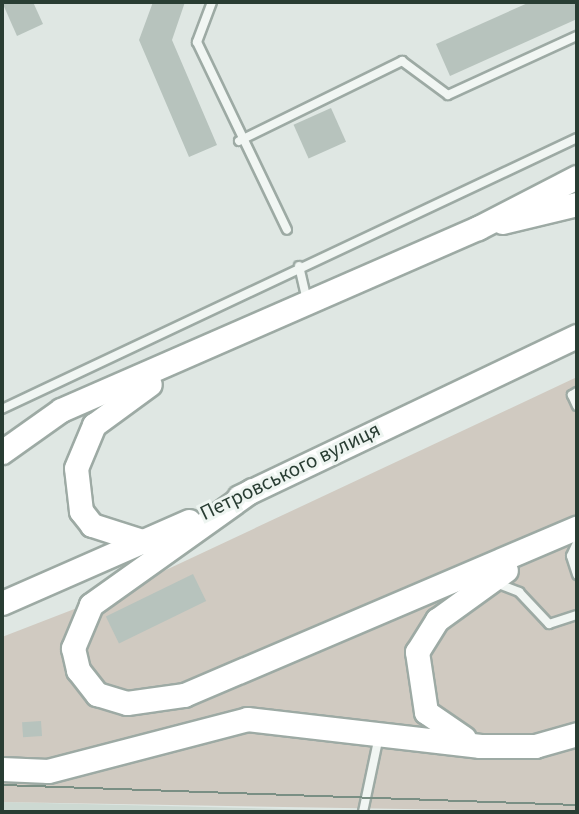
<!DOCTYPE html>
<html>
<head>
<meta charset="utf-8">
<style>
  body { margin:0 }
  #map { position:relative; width:579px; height:814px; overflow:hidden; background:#dfe7e3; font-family:"Source Sans 3",sans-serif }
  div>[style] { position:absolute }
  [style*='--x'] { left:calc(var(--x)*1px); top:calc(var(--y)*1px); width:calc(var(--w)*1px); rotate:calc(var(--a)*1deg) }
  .built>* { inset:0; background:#cdd9d2 }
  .green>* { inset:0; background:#d0cac1 }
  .building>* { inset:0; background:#b7c3bd; transform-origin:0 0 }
  .roads { filter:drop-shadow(2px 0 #9daaa4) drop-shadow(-2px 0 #9daaa4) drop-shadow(0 2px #9daaa4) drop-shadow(0 -2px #9daaa4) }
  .lane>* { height:8px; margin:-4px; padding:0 4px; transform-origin:4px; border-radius:4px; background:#f1f6f3 }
  .secondary>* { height:23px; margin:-11.5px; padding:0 11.5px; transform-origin:11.5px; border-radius:11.5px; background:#fff }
  .tram>* { height:2px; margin:-1px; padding:0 1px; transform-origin:1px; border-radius:1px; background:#7a8f84 }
  span { translate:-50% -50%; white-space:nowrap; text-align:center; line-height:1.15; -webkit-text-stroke:6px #eef5f1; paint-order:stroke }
  .street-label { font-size:21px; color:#293d33 }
  .frame { position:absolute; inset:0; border:4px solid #293d33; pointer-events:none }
</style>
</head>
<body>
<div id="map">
  <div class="built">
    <i style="clip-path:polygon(2px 802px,363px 811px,373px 812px,2px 812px)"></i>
  </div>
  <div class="green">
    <i style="clip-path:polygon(577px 377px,577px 812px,2px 802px,2px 637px,121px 591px)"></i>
  </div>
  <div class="building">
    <i style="clip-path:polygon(2px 2px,33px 2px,43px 24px,17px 36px)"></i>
    <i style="clip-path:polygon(153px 2px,185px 2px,172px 40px,217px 145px,189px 157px,139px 40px)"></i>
    <i style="clip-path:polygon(530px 2px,577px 2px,577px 19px,450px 76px,436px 44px)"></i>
    <i style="left:331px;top:108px;width:37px;height:41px;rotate:66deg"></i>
    <i style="left:193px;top:574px;width:30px;height:97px;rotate:64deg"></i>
    <i style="left:41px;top:721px;width:15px;height:19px;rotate:86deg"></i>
  </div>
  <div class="roads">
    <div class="lane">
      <i style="--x:212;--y:2;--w:43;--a:110.6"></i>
      <i style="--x:197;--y:42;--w:208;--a:64.4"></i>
      <i style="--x:239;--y:141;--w:182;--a:-26.1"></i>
      <i style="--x:402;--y:61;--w:57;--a:36.5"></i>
      <i style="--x:448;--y:95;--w:142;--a:-24.6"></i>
      <i style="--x:299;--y:266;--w:36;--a:77"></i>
      <i style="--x:577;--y:392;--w:6;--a:149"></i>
      <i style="--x:572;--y:395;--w:12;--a:66"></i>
      <i style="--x:2;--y:409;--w:636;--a:-25.23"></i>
      <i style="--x:577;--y:543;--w:14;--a:115"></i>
      <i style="--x:571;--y:556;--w:20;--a:72"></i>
      <i style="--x:496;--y:583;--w:25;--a:21"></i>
      <i style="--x:519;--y:592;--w:44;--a:46.8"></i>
      <i style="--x:549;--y:624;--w:29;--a:-18"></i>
      <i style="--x:363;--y:812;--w:78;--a:-78.1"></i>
    </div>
    <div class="secondary">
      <i style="--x:502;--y:222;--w:77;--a:-13.5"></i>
      <i style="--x:2;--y:452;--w:72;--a:-35.4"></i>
      <i style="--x:61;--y:410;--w:455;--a:-23.6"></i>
      <i style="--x:478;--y:228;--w:111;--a:-27.3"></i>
      <i style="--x:252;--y:490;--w:198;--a:144.5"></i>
      <i style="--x:91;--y:605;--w:47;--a:112.7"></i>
      <i style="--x:73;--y:648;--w:23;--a:77"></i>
      <i style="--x:78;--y:670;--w:31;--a:52"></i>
      <i style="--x:97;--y:694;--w:31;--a:17"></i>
      <i style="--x:127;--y:703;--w:58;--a:-8"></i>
      <i style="--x:184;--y:695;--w:427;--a:-23.1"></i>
      <i style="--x:239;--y:497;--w:374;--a:-25.5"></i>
      <i style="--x:145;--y:542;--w:56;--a:-162.2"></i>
      <i style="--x:92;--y:525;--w:18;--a:-128"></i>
      <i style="--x:81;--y:511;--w:43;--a:-96.6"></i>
      <i style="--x:76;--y:468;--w:47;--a:-67.3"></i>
      <i style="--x:94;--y:425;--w:69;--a:-36.2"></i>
      <i style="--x:2;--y:603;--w:204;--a:-23.7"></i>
      <i style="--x:464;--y:738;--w:46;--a:-145.6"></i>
      <i style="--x:426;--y:712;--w:61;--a:-98.5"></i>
      <i style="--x:417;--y:652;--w:38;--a:-58"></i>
      <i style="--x:437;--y:620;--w:85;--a:-35.9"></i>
      <i style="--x:2;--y:769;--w:46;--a:2.5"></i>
      <i style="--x:48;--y:771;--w:206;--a:-14.6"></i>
      <i style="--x:247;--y:719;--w:235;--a:6.6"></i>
      <i style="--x:480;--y:746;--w:55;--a:0"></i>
      <i style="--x:535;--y:746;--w:44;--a:-15.9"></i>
    </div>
  </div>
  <div class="tram">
    <i style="--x:2;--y:785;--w:575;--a:1.99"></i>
  </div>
  <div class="street-label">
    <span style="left:290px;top:471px;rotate:-26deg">Петровського вулиця</span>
  </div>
  <div class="frame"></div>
</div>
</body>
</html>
